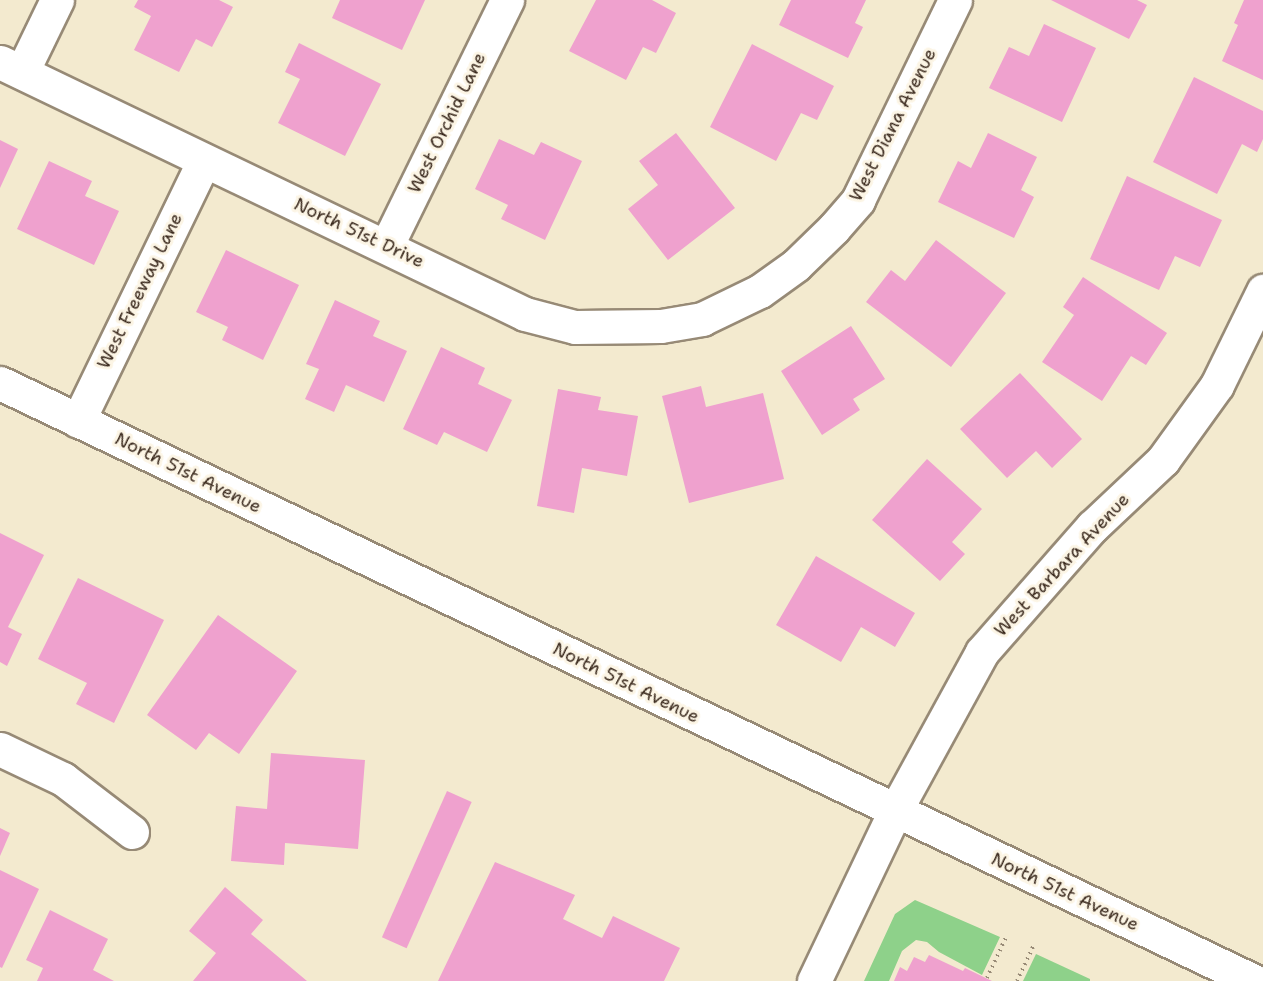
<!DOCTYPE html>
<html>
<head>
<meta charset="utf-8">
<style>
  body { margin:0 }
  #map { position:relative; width:1263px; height:981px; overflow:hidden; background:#f3eacf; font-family:"Shantell Sans",sans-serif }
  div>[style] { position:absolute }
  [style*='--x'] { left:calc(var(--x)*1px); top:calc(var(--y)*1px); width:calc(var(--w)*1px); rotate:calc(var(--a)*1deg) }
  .green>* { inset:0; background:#8ed18a }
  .building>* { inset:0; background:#efa1ce; transform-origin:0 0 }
  .path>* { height:4px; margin-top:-2px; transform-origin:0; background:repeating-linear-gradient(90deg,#978a76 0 1.5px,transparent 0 6px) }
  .roads { filter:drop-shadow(2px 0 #978a76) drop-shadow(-2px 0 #978a76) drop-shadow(0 2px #978a76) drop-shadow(0 -2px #978a76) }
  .street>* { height:33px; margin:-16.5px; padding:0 16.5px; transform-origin:16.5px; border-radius:16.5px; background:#fff }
  .primary>* { height:33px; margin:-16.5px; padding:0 16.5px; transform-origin:16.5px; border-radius:16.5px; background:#fff }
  span { translate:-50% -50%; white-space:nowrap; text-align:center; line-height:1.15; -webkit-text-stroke:6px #fcf5e5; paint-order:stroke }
  .street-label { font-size:18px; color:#3b2a1e }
</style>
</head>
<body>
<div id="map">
  <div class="green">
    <i style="clip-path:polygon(915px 900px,1000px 937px,982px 975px,939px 952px,927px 942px,916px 940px,902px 951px,889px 981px,864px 981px,895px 914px)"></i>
    <i style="clip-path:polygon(1036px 954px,1090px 979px,1090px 981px,1023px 981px)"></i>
  </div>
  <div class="building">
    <i style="clip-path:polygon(138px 0,219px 0,233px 7px,212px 47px,196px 39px,179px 72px,134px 50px,151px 16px,134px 7px)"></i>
    <i style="clip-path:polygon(340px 0,425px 0,402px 50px,332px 18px)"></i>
    <i style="clip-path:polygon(596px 0,652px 0,676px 13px,656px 53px,643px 47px,626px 80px,569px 51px)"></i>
    <i style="clip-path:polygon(791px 0,866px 0,855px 23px,863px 27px,848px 58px,779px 25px)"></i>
    <i style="clip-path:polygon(1051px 0,1137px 0,1147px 5px,1129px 39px)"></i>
    <i style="clip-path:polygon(1244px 0,1263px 0,1263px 80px,1222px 61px,1238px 25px,1234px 23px)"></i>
    <i style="clip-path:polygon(1044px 24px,1096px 48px,1062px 122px,989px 88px,1009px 47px,1029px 56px)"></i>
    <i style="clip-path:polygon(299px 43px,381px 84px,345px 156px,278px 123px,300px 79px,285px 72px)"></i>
    <i style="clip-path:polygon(752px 44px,834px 86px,817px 120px,801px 113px,776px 161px,710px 127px)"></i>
    <i style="clip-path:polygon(1194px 77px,1263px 111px,1263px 139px,1257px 152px,1242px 144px,1217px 194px,1153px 162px)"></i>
    <i style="clip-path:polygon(676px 133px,735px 208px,668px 260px,628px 209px,658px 185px,639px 161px)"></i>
    <i style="clip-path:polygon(988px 133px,1037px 157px,1021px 190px,1034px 197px,1014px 238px,938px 202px,958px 161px,971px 168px)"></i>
    <i style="clip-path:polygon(499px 139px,534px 155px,541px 142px,582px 161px,545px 240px,501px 219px,508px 205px,475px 189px)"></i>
    <i style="clip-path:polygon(0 140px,18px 149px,0 188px)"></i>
    <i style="clip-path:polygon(49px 161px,92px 181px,85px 196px,119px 211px,94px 265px,17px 229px)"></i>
    <i style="clip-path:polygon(1127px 176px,1222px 220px,1200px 267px,1175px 256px,1159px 290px,1090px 259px)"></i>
    <i style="clip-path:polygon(936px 240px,1006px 293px,951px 367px,866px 302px,891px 270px,905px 281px)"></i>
    <i style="clip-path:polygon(226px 250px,299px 285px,263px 360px,222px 340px,228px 327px,196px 312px)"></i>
    <i style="clip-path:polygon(1083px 277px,1167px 333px,1146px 365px,1131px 356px,1102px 401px,1042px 362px,1074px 315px,1063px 307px)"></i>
    <i style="clip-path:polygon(335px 300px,380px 321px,373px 336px,407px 351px,384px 402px,346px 385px,334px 412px,305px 399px,319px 369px,306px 364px)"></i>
    <i style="clip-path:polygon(851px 326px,885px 379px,853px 399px,860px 410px,822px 435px,781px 371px)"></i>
    <i style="clip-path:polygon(441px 347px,485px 368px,478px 384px,512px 400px,487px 452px,444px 432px,437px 445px,403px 429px)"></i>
    <i style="clip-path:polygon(1020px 373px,1082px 439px,1052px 468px,1036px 451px,1007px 478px,960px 429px)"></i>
    <i style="clip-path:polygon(701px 386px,706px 407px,763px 393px,784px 479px,689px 503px,662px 396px)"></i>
    <i style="clip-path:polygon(558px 389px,601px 397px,598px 410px,638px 416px,627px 476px,582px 468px,574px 513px,537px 506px)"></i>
    <i style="clip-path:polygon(927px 459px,982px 509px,952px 542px,965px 554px,940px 581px,872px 520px)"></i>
    <i style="clip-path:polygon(0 533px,44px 555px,8px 627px,22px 634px,7px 666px,0 662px)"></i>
    <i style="clip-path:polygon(816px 556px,915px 613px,895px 647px,861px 627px,841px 662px,776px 625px)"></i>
    <i style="clip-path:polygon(78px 578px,164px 620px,114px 723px,76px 704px,87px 683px,38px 659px)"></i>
    <i style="clip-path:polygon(218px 615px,297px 671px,239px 754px,209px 733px,196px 750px,147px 715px)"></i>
    <i style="clip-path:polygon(271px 753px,365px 760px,358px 849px,285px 843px,284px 865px,231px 861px,236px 806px,267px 809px)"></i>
    <i style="left:447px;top:791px;width:27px;height:160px;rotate:24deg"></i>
    <i style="clip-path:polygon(0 828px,10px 833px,0 856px)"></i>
    <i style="clip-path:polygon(495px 862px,575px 895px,563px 919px,602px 938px,613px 916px,680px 948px,664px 981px,438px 981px)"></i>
    <i style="clip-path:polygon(0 870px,39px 889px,2px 968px,0 967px)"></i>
    <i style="clip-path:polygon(225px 887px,263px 920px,251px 934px,307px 981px,193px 981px,216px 953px,189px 931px)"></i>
    <i style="clip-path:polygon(50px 910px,108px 939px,93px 970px,114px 981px,37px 981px,43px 968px,26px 960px)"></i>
    <i style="clip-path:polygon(929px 955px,963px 971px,965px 968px,992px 981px,894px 981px,900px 967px,907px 971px,914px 957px,925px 962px)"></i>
  </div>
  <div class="path">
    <i style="--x:987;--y:978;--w:47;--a:-65.1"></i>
    <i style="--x:1017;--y:981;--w:38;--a:-65"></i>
  </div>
  <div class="roads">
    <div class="street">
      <i style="--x:0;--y:62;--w:582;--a:25.64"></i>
      <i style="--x:525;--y:314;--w:52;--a:14.6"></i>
      <i style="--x:575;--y:327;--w:86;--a:-0.7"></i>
      <i style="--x:661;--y:326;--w:42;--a:-9.7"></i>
      <i style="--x:702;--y:319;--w:64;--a:-25.8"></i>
      <i style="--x:760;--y:291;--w:44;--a:-35.8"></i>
      <i style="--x:796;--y:265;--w:53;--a:-44.2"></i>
      <i style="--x:834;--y:228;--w:37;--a:-49"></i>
      <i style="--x:858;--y:200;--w:222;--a:-64.1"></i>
      <i style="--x:22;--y:72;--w:80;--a:-64.1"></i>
      <i style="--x:387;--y:245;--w:273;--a:-63.9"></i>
      <i style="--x:78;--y:421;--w:288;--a:-64.2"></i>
      <i style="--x:0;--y:749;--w:70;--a:25.5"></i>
      <i style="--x:63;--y:779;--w:87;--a:37.5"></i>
      <i style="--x:814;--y:981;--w:188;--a:-64.5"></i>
      <i style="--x:895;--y:811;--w:181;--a:-61.3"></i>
      <i style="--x:982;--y:652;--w:167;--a:-48.7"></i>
      <i style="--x:1092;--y:527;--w:98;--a:-43.3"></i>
      <i style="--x:1163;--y:460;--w:92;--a:-54.2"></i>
      <i style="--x:1217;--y:385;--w:105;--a:-63.9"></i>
    </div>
    <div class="primary">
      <i style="--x:0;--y:383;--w:1389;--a:25.5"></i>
    </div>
  </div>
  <div class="street-label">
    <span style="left:447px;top:123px;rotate:-64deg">West Orchid Lane</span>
    <span style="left:893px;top:125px;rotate:-63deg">West Diana Avenue</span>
    <span style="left:359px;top:233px;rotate:25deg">North 51st Drive</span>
    <span style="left:140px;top:291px;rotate:-64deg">West Freeway Lane</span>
    <span style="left:188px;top:473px;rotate:26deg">North 51st Avenue</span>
    <span style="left:1062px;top:565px;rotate:-47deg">West Barbara Avenue</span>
    <span style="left:626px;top:683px;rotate:26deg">North 51st Avenue</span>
    <span style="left:1065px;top:892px;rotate:25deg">North 51st Avenue</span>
  </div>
</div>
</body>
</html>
